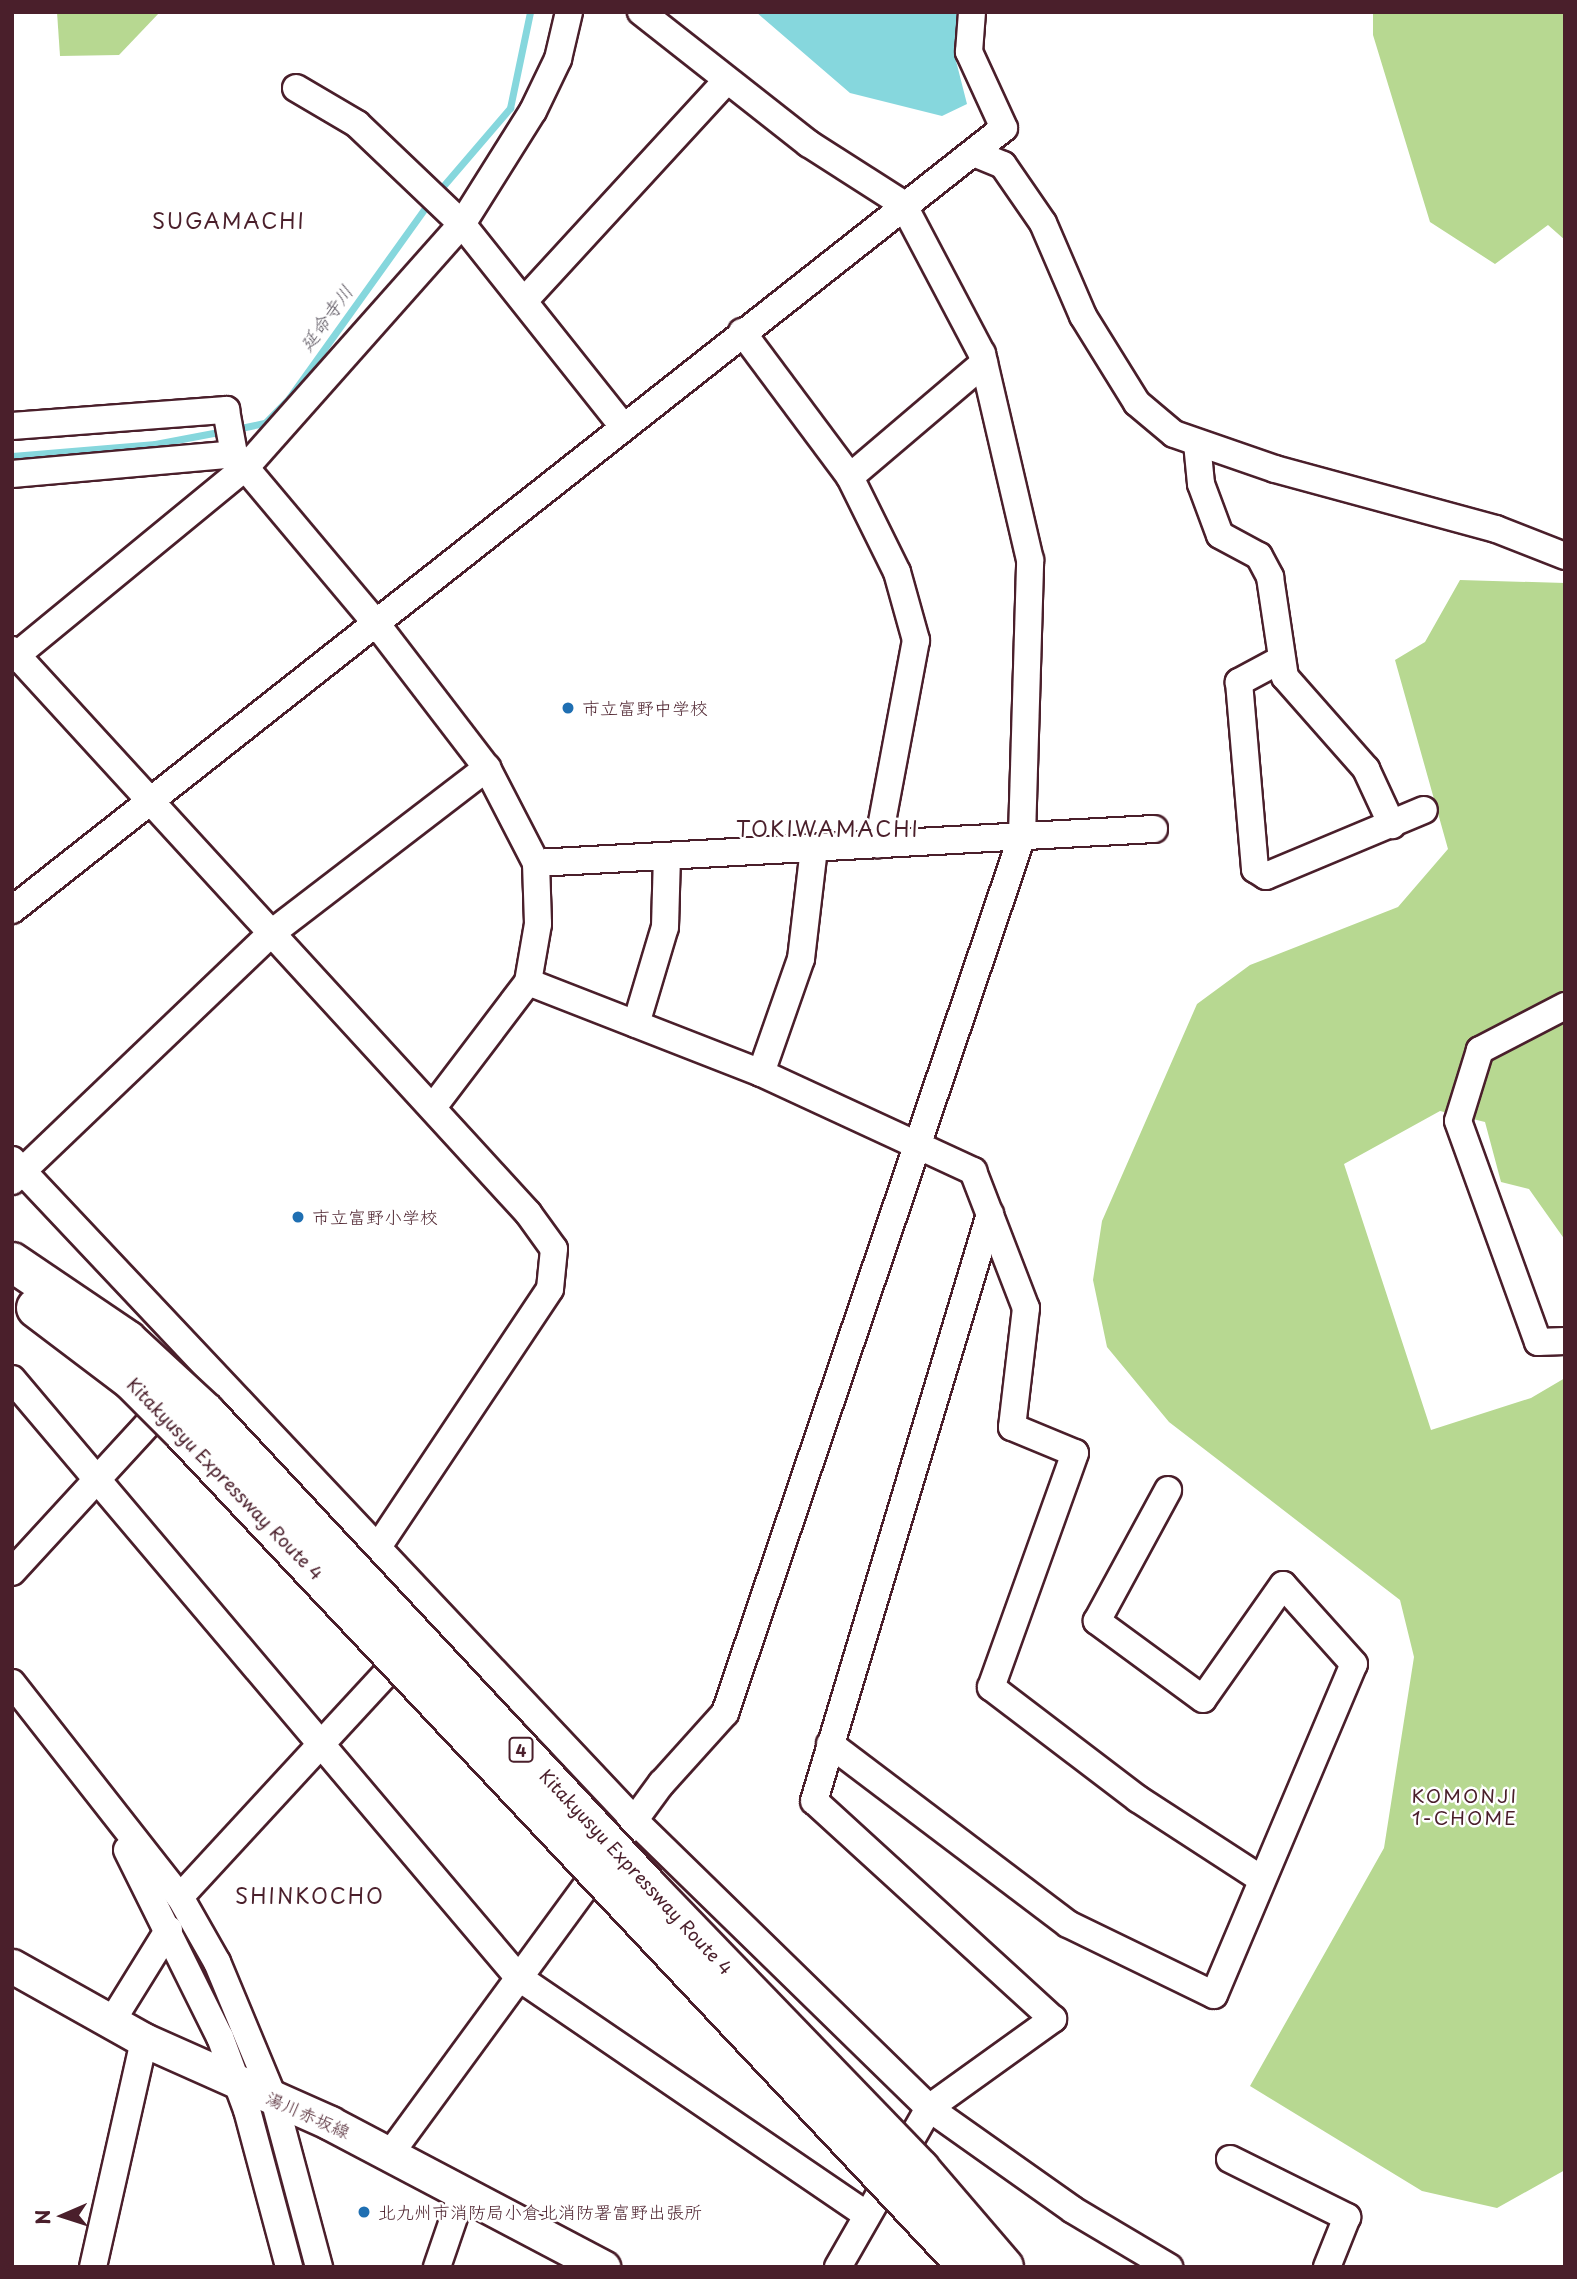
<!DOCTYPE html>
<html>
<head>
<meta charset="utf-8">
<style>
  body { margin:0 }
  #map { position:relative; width:1577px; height:2279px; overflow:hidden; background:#fff; font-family:"Playpen Sans","Klee One",sans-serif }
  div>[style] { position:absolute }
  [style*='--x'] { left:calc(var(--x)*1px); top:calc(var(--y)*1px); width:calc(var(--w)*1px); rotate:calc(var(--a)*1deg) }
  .green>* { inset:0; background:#b7d891 }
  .water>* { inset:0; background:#86d7dd }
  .stream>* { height:7px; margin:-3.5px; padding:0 3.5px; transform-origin:3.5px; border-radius:3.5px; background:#86d7dd }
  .roads { filter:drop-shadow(2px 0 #4a1f2b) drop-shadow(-2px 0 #4a1f2b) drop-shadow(0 2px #4a1f2b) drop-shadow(0 -2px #4a1f2b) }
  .minor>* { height:26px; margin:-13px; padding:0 13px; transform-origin:13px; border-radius:13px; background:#fff }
  .major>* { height:33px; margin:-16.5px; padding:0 16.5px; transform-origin:16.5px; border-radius:16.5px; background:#fff }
  .bridges { filter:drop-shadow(2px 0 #4a1f2b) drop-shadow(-2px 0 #4a1f2b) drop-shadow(0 2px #4a1f2b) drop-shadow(0 -2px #4a1f2b) }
  .highway-bridge>* { height:38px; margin:-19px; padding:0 19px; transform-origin:19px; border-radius:19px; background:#fff }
  .dots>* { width:19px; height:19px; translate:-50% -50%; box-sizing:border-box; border:4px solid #fff; border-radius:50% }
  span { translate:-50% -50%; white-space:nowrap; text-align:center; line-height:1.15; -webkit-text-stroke:5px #fff; paint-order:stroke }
  .shield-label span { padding:2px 5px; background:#fff; border:2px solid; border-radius:5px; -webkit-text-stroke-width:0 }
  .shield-label { font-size:16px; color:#4a1f2b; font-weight:700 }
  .poi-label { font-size:18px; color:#4a1f2b }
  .left { translate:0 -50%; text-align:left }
  .street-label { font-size:18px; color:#4a1f2b }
  .water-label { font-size:19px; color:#5c5660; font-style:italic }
  .neighbourhood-label { font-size:19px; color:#4a1f2b; letter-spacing:2px }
  .quarter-label { font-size:21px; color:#4a1f2b; letter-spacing:2px }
  .frame { position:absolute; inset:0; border:14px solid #4a1f2b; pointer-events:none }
  .north { position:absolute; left:28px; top:2181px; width:70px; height:70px; -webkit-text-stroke:5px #fff; paint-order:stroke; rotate:267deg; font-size:19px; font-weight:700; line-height:28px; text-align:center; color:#4a1f2b }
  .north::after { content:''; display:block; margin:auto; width:24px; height:32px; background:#4a1f2b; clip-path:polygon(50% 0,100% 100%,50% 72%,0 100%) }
</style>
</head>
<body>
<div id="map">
  <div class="green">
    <i style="clip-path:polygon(57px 12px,160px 12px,119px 55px,60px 56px)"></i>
    <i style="clip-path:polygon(1373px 12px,1565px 12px,1565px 240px,1548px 225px,1495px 264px,1430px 222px,1373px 35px)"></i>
    <i style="clip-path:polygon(1460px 580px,1565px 583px,1565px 1240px,1529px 1189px,1501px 1182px,1485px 1122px,1440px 1111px,1344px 1164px,1431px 1430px,1531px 1398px,1565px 1378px,1565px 2170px,1497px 2208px,1422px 2191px,1250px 2086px,1384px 1848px,1414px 1657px,1400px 1600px,1169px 1422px,1107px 1347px,1093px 1280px,1102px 1221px,1197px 1004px,1250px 965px,1398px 907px,1448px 849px,1395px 660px,1425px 642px)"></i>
  </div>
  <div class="water">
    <i style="clip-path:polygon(756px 12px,959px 12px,954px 53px,967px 104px,942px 116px,850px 93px)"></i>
  </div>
  <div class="stream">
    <i style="--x:438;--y:192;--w:111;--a:-49.4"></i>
    <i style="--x:510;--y:108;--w:98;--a:-78.2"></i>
    <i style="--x:236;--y:429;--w:30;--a:-12"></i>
    <i style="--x:265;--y:423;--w:35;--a:-46"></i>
    <i style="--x:289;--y:398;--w:242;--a:-54.4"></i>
    <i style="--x:12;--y:456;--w:144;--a:-4.8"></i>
    <i style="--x:155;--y:444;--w:70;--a:-10.7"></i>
  </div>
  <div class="roads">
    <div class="minor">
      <i style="--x:296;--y:88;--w:71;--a:30.5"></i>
      <i style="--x:357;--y:124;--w:145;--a:43.6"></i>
      <i style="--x:462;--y:224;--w:257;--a:51.5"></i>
      <i style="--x:976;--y:154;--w:29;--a:22"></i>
      <i style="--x:1003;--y:165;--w:70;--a:55.4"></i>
      <i style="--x:1043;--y:223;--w:101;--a:66.7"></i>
      <i style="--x:1083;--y:316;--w:102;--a:58.2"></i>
      <i style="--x:1137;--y:403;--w:48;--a:40"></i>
      <i style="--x:1174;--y:434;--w:107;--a:19.1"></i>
      <i style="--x:1275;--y:469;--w:229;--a:15.2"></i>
      <i style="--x:1496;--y:529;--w:74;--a:21.4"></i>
      <i style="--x:524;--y:301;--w:300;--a:-47.4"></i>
      <i style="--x:742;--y:332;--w:181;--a:53.3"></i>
      <i style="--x:850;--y:477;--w:106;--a:63.7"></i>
      <i style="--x:897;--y:572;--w:71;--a:74.4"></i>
      <i style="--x:916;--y:640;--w:208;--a:100.6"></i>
      <i style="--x:12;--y:426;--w:215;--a:-4.3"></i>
      <i style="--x:226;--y:410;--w:45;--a:79.7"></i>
      <i style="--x:234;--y:454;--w:219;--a:50"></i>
      <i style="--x:375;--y:622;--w:184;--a:52.5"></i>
      <i style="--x:487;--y:768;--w:107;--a:62.7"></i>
      <i style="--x:536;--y:863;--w:61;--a:88.1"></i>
      <i style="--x:538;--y:924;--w:59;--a:99.8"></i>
      <i style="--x:528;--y:982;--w:157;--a:127.2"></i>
      <i style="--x:1197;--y:443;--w:41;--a:84.4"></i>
      <i style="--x:1201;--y:484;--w:54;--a:69.6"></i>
      <i style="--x:1220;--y:535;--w:44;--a:28.3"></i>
      <i style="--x:1259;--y:556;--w:24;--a:62"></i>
      <i style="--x:1270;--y:577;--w:101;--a:81.5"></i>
      <i style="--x:1285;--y:677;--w:123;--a:48.6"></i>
      <i style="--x:1366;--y:769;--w:62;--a:65.1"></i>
      <i style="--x:12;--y:474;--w:223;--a:-5.1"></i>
      <i style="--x:850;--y:477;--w:176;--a:-40.4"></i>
      <i style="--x:12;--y:650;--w:764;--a:47.49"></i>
      <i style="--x:528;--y:1213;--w:44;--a:54.2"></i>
      <i style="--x:554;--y:1249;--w:40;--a:95.7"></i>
      <i style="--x:550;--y:1289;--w:310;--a:123.7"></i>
      <i style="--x:12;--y:659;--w:304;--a:-39.4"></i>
      <i style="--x:247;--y:466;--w:324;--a:-48.4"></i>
      <i style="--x:462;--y:224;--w:133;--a:-57.9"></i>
      <i style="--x:533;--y:111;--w:58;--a:-64.3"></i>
      <i style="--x:558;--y:59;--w:48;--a:-76.8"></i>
      <i style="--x:1280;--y:660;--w:47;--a:151.8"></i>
      <i style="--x:1239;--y:682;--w:188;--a:85.1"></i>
      <i style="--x:1255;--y:869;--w:13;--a:32"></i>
      <i style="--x:1266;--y:876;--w:171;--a:-22.7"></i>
      <i style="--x:536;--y:863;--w:619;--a:-3.15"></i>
      <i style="--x:12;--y:910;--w:1263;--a:-38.25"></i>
      <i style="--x:1004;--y:128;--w:84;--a:-114.7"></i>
      <i style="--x:969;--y:52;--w:40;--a:-85.7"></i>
      <i style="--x:528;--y:982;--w:250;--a:21.3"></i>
      <i style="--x:761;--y:1073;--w:234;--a:24.8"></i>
      <i style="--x:973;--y:1171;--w:147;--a:68.9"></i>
      <i style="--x:1026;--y:1308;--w:120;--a:96.7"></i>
      <i style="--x:1012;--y:1427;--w:68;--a:22.4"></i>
      <i style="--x:1075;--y:1453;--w:249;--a:109.7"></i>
      <i style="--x:991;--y:1687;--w:185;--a:37.3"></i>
      <i style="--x:1138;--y:1799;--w:147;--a:33"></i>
      <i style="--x:1565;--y:1006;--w:96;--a:152.6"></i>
      <i style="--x:1480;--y:1050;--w:74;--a:107.2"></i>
      <i style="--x:1458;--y:1121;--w:235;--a:70.1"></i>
      <i style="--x:1538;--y:1342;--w:27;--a:-2"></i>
      <i style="--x:636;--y:1024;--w:101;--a:-73.4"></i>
      <i style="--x:665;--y:927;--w:71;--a:-88.4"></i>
      <i style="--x:761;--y:1073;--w:121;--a:-70.7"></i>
      <i style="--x:801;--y:959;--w:112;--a:-83.3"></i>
      <i style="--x:12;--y:1160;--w:910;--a:46.69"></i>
      <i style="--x:636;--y:1822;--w:409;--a:44.3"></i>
      <i style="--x:929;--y:2108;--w:176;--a:35.3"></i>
      <i style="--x:1073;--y:2210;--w:112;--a:30.7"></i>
      <i style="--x:12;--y:1181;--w:361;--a:-43.7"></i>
      <i style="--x:273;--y:932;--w:270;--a:-37.5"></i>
      <i style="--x:12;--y:1379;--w:783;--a:49.76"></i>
      <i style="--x:518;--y:1977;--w:421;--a:34.3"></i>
      <i style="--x:12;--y:1572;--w:235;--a:-47.4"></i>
      <i style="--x:12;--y:1683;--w:272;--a:51.9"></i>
      <i style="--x:180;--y:1897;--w:75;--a:60.4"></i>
      <i style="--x:217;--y:1962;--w:148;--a:67.4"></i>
      <i style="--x:274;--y:2099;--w:174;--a:75"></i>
      <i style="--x:830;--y:1744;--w:298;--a:37.1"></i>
      <i style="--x:1068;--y:1924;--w:162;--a:25.9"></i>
      <i style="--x:1214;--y:1995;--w:359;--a:-67.1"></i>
      <i style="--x:1354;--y:1664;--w:106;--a:-131.9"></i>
      <i style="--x:1283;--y:1585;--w:139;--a:125.1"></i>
      <i style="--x:1203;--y:1699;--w:132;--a:-143.7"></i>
      <i style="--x:1097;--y:1621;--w:149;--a:-61.5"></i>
      <i style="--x:127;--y:1850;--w:209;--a:63.6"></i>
      <i style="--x:220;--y:2037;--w:78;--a:69.7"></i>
      <i style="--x:247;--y:2110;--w:163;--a:75"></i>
      <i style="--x:180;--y:1897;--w:338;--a:-47.3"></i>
      <i style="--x:112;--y:2021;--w:108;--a:-58.2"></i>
      <i style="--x:390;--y:2154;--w:460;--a:-53.8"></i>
      <i style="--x:662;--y:1783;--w:94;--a:-48"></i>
      <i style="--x:725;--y:1713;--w:926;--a:-71.29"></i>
      <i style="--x:1022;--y:836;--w:276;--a:-88.3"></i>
      <i style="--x:1030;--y:560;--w:212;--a:-103.1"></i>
      <i style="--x:982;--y:354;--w:170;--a:-117.8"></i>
      <i style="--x:903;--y:204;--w:112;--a:-147.4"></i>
      <i style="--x:809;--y:144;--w:214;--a:-141.8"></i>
      <i style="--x:1230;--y:2159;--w:131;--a:26.4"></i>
      <i style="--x:1347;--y:2217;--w:54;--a:111.8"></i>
      <i style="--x:93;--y:2267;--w:233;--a:-77.3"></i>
      <i style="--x:437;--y:2267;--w:77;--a:-71.1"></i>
      <i style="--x:838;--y:2267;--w:183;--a:-60.2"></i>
      <i style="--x:929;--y:2108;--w:153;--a:-35.7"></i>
      <i style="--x:1053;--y:2019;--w:323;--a:-137.6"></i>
      <i style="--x:814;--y:1801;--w:613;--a:-73.31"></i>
    </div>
    <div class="major">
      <i style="--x:12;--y:1966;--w:151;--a:29.3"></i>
      <i style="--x:144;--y:2040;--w:204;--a:24"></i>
      <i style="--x:330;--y:2123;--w:309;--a:27.8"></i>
    </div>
  </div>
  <div class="bridges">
    <div class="highway-bridge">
      <i style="--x:12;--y:1262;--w:139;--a:34.1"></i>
      <i style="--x:127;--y:1340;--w:108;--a:42.7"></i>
      <i style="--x:206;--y:1413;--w:648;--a:47"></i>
      <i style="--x:648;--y:1887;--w:392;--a:46"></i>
      <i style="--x:920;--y:2169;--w:129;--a:49.4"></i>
      <i style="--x:36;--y:1308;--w:121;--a:37.2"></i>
      <i style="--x:132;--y:1381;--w:69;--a:45"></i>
      <i style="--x:181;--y:1430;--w:1149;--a:46.76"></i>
    </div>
  </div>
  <div class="dots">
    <i style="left:568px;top:708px;background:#1f6fb2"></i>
    <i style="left:298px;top:1217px;background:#1f6fb2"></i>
    <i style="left:364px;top:2212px;background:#1f6fb2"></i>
  </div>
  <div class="shield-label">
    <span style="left:521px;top:1750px">4</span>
  </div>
  <div class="poi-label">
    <span class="left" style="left:582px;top:708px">市立富野中学校</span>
    <span class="left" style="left:312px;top:1217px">市立富野小学校</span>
    <span class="left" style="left:378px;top:2212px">北九州市消防局小倉北消防署富野出張所</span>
  </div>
  <div class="street-label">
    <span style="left:225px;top:1479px;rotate:46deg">Kitakyusyu Expressway Route 4</span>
    <span style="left:636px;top:1872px;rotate:47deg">Kitakyusyu Expressway Route 4</span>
    <span style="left:308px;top:2115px;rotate:24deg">湯川赤坂線</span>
  </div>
  <div class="water-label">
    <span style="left:326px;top:318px;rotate:-54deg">延命寺川</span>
  </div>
  <div class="neighbourhood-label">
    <span style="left:1465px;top:1807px">KOMONJI<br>1-CHOME</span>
  </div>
  <div class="quarter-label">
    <span style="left:229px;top:220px">SUGAMACHI</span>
    <span style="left:828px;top:828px">TOKIWAMACHI</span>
    <span style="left:310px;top:1895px">SHINKOCHO</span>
  </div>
  <div class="frame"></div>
  <div class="north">N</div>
</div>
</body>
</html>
